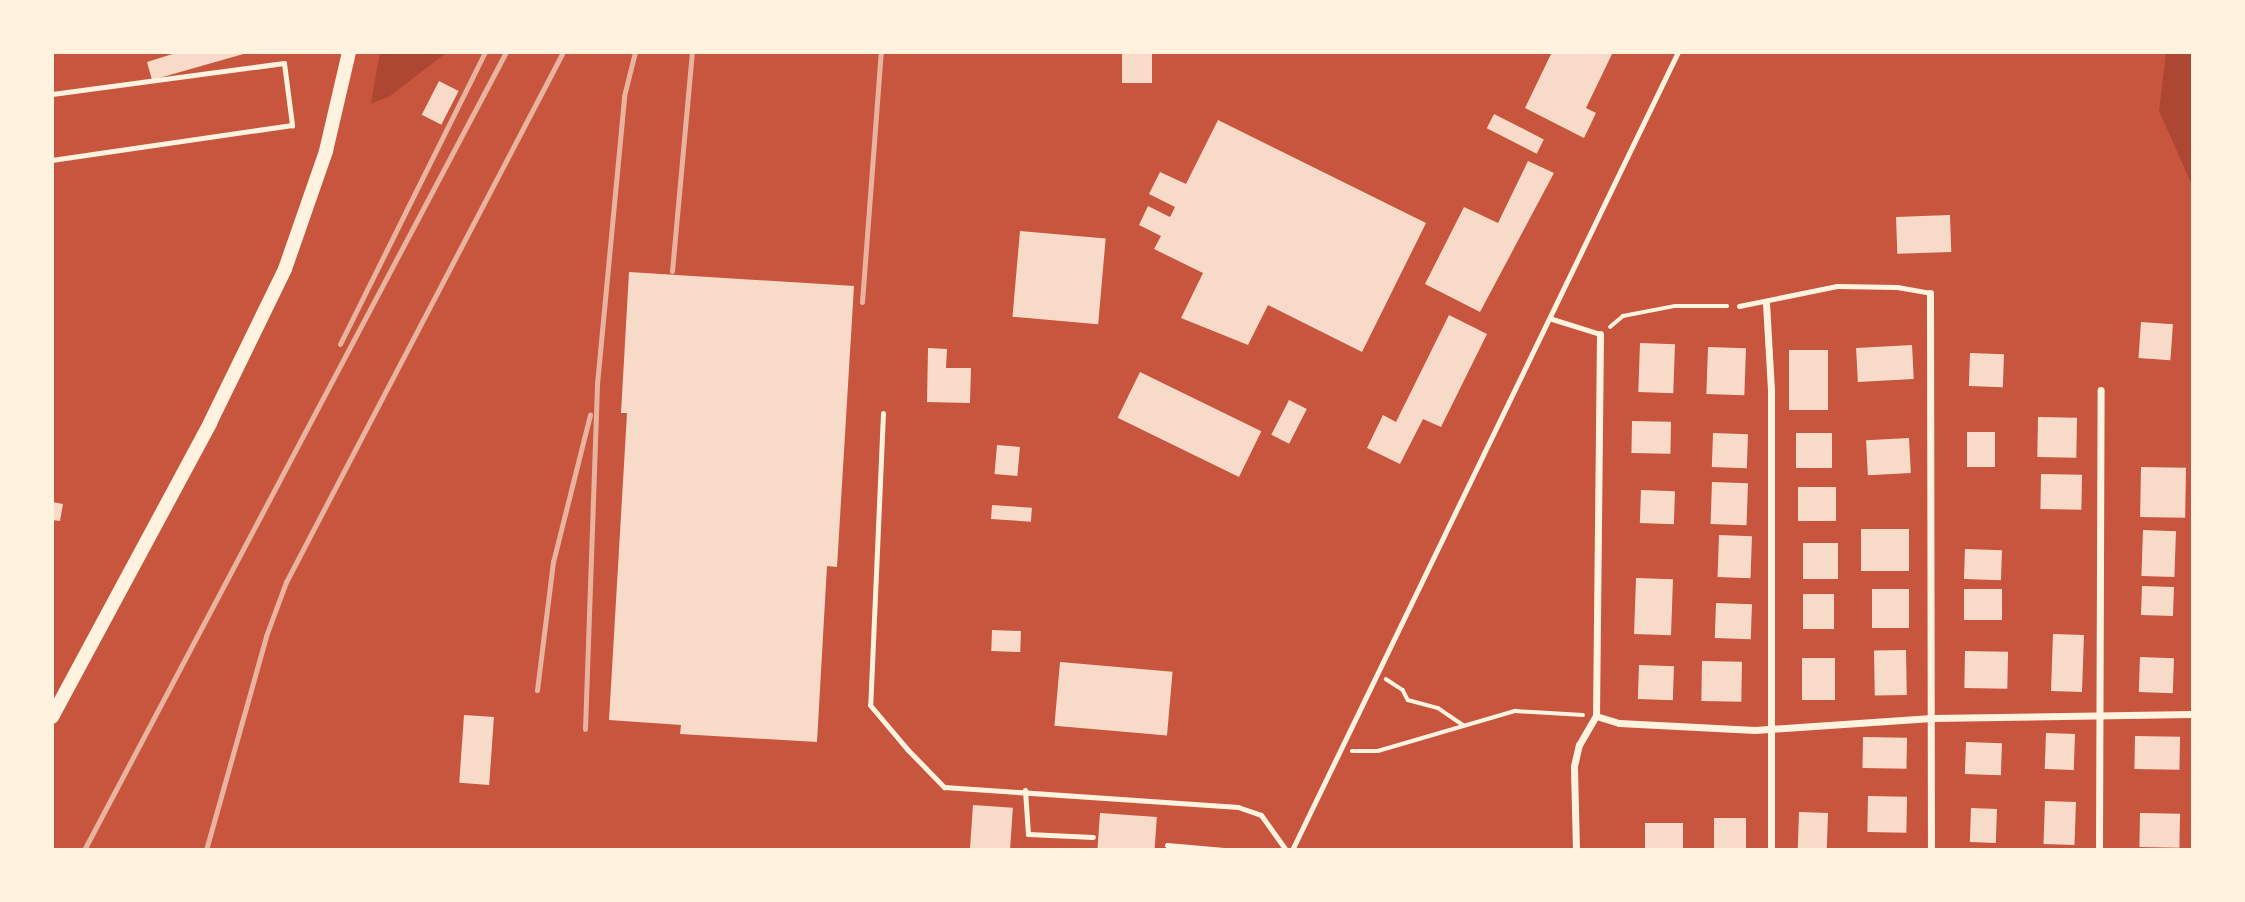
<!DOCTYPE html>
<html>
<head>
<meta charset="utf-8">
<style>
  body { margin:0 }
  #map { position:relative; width:2245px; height:902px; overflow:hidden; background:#c8553d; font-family:"Libre Baskerville",serif }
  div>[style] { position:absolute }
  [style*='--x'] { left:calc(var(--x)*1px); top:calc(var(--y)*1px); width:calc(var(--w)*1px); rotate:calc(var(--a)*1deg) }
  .green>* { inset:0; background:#ae4732 }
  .building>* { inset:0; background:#f7dbc8; transform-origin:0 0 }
  .path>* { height:3.5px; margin:-1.75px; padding:0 1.75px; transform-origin:1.75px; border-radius:1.75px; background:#fff3e0 }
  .service>* { height:5px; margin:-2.5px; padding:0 2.5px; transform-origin:2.5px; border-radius:2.5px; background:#fff3e0 }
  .minor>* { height:7px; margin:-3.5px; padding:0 3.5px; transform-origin:3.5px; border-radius:3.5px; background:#fff3e0 }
  .secondary>* { height:14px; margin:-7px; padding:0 7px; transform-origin:7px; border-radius:7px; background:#fff3e0 }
  .rail>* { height:5px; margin:-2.5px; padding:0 2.5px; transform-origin:2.5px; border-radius:2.5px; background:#e9b49f }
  span { translate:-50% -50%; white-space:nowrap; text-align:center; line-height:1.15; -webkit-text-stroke:6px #fff3e0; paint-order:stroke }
  .frame { position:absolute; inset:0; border:54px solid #fff3e0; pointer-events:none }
</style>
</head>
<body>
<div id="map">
  <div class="green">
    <i style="clip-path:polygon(380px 52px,446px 52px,446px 53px,390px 96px,371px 104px)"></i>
    <i style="clip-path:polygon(2166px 53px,2192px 53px,2192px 185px,2159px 111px)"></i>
  </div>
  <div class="building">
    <i style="clip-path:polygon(179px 52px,247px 52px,247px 53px,152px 80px,147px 62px)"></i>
    <i style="left:1122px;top:52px;width:30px;height:31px"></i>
    <i style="clip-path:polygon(1552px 52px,1613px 52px,1586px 108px,1596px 113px,1584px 138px,1525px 108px)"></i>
    <i style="left:439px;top:81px;width:22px;height:38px;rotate:27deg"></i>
    <i style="left:1494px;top:114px;width:56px;height:16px;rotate:27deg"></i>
    <i style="clip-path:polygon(1218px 120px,1426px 223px,1362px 352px,1268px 305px,1248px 345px,1181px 318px,1203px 273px,1154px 249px,1161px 236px,1139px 225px,1148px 206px,1170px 217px,1175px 207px,1149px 194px,1160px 172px,1186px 184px)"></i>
    <i style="clip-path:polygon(1528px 161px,1554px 173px,1480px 312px,1425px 284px,1464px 207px,1498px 223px)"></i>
    <i style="left:1950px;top:215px;width:37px;height:54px;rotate:88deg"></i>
    <i style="left:1020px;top:231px;width:86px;height:86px;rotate:5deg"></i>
    <i style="clip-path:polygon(629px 272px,854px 286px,837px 567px,827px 566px,817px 742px,680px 734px,681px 725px,609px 720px,627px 413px,621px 413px)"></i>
    <i style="clip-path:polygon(1449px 315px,1487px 334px,1441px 427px,1423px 419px,1400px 464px,1367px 448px,1383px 415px,1396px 422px)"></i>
    <i style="left:2141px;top:322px;width:32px;height:36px;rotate:4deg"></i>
    <i style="left:1640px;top:343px;width:35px;height:49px;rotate:2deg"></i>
    <i style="left:1912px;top:345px;width:34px;height:56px;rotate:87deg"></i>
    <i style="left:1708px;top:347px;width:38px;height:47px;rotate:2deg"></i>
    <i style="clip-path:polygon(928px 348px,947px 349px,946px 368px,971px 368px,970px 403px,927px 402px)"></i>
    <i style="left:1828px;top:350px;width:60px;height:39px;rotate:90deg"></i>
    <i style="left:1970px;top:353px;width:34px;height:33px;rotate:2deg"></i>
    <i style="left:1140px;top:372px;width:135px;height:51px;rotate:26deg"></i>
    <i style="left:1289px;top:400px;width:20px;height:39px;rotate:27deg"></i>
    <i style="left:2038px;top:417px;width:39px;height:40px;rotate:1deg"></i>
    <i style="left:1632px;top:421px;width:39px;height:32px;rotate:1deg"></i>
    <i style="left:1967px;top:432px;width:28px;height:35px"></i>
    <i style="left:1713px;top:433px;width:35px;height:34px;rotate:2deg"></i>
    <i style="left:1796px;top:433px;width:36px;height:35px"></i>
    <i style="left:1909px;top:438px;width:35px;height:43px;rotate:87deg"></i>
    <i style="left:997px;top:445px;width:23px;height:29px;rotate:5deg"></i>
    <i style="left:2141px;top:467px;width:45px;height:50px;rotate:1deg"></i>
    <i style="left:2041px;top:474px;width:41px;height:35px;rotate:1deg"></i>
    <i style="left:1712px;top:482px;width:36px;height:42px;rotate:2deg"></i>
    <i style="left:1798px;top:487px;width:38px;height:34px"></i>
    <i style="left:1641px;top:490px;width:34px;height:33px;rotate:2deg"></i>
    <i style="clip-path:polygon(52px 502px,63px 504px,60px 521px,52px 520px)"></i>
    <i style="left:992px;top:505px;width:40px;height:14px;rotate:4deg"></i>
    <i style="left:1861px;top:529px;width:48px;height:42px"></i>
    <i style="left:2143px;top:530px;width:33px;height:46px;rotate:2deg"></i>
    <i style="left:1719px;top:535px;width:33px;height:42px;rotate:2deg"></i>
    <i style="left:1803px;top:543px;width:35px;height:36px"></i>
    <i style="left:1965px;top:549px;width:37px;height:30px;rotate:2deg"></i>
    <i style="left:1636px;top:578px;width:37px;height:56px;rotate:2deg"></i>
    <i style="left:2142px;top:586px;width:32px;height:29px;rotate:2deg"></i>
    <i style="left:1872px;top:589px;width:37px;height:39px"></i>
    <i style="left:1964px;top:589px;width:38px;height:31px"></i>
    <i style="left:1803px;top:594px;width:31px;height:35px"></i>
    <i style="left:1716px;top:603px;width:36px;height:35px;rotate:2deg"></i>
    <i style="left:992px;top:630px;width:29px;height:21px;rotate:2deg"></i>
    <i style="left:2053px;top:634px;width:31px;height:57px;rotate:2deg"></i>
    <i style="left:1906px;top:650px;width:45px;height:32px;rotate:89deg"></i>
    <i style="left:1965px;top:651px;width:43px;height:37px;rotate:1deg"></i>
    <i style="left:2140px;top:657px;width:34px;height:35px;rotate:2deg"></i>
    <i style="left:1835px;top:658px;width:42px;height:33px;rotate:90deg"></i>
    <i style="left:1702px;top:661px;width:40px;height:40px;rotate:1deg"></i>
    <i style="left:1060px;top:662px;width:113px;height:64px;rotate:5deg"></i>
    <i style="left:1639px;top:665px;width:35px;height:34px;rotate:2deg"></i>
    <i style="left:464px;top:715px;width:30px;height:68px;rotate:4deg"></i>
    <i style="left:2046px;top:733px;width:29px;height:36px;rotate:2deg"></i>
    <i style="left:2135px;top:736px;width:45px;height:33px;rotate:1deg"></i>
    <i style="left:1863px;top:737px;width:44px;height:31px;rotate:1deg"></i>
    <i style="left:1966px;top:742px;width:36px;height:32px;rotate:2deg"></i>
    <i style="left:1868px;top:796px;width:39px;height:36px;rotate:1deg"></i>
    <i style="left:2045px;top:801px;width:31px;height:43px;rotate:2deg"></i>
    <i style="left:973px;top:805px;width:40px;height:45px;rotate:4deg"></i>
    <i style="left:1971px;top:808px;width:26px;height:34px;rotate:2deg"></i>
    <i style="left:1799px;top:812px;width:29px;height:38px;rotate:2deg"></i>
    <i style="left:1100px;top:813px;width:57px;height:37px;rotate:4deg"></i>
    <i style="left:2140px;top:813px;width:40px;height:34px;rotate:1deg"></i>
    <i style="left:1714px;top:818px;width:32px;height:32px"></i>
    <i style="left:1645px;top:823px;width:38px;height:27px"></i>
  </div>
  <div class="path">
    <i style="--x:1610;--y:327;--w:17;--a:-40"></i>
    <i style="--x:1623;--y:316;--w:53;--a:-10.9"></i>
    <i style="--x:1675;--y:306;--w:52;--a:0"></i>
    <i style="--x:1386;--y:679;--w:20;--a:33"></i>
    <i style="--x:1403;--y:690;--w:11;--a:63"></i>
    <i style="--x:1408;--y:700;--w:31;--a:15"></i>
    <i style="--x:1438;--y:708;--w:30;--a:34"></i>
    <i style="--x:1352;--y:751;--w:26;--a:0"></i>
    <i style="--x:1378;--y:751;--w:143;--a:-16.3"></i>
    <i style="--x:1515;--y:711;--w:68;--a:3.4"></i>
  </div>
  <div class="service">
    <i style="--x:52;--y:94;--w:234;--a:-7.6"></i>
    <i style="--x:284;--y:63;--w:63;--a:82.6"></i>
    <i style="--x:292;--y:125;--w:243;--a:171.7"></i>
    <i style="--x:1739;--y:306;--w:100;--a:-11.5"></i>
    <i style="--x:1837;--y:286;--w:60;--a:1"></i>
    <i style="--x:1897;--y:287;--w:34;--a:10"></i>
    <i style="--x:1552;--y:319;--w:50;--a:17.4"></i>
    <i style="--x:883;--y:413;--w:292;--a:92.5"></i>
    <i style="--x:870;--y:705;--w:59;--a:49.8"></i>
    <i style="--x:908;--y:750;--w:52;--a:45.8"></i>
    <i style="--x:944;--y:787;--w:295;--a:3.9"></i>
    <i style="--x:1238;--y:807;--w:24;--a:19"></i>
    <i style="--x:1261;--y:815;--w:43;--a:54.5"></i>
    <i style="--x:1025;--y:790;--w:44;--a:86.1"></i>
    <i style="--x:1028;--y:834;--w:65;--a:2.6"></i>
    <i style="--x:1167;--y:845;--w:57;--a:5"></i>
    <i style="--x:1292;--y:850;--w:886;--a:-64.19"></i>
  </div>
  <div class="minor">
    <i style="--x:1930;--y:293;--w:557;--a:89.9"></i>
    <i style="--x:1766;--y:303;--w:87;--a:86.7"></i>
    <i style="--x:1771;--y:390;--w:460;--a:90"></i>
    <i style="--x:1596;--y:716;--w:24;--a:17"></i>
    <i style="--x:1619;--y:723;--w:136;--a:2.9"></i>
    <i style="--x:1755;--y:730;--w:177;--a:-3.9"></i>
    <i style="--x:1932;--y:718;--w:260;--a:-0.9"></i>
    <i style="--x:1576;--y:850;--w:84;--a:-91.4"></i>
    <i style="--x:1574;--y:766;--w:22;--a:-77"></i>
    <i style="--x:1579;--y:745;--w:34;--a:-60"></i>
    <i style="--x:1596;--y:716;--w:382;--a:-89.4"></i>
    <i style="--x:2099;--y:850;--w:460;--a:-89.8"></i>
  </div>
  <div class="secondary">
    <i style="--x:52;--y:717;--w:334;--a:-61.7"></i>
    <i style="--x:210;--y:423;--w:171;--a:-64"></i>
    <i style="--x:285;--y:269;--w:125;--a:-70.8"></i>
    <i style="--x:326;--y:151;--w:102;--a:-76.9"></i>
  </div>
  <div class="rail">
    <i style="--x:672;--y:271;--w:220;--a:-84.8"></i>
    <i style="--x:862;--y:302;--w:251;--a:-85.7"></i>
    <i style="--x:340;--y:344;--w:326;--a:-63.6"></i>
    <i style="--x:537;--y:690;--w:129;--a:-82.9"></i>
    <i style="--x:553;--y:562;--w:152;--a:-75.9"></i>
    <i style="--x:585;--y:729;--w:345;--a:-88"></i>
    <i style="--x:597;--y:384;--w:289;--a:-84.6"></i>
    <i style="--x:624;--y:96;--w:45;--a:-76"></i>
    <i style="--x:84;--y:850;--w:903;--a:-62.13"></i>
    <i style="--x:206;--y:850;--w:222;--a:-74.3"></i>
    <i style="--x:266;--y:636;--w:58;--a:-69.7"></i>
    <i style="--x:286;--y:582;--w:598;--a:-62.41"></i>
  </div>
  <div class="frame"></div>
</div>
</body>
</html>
